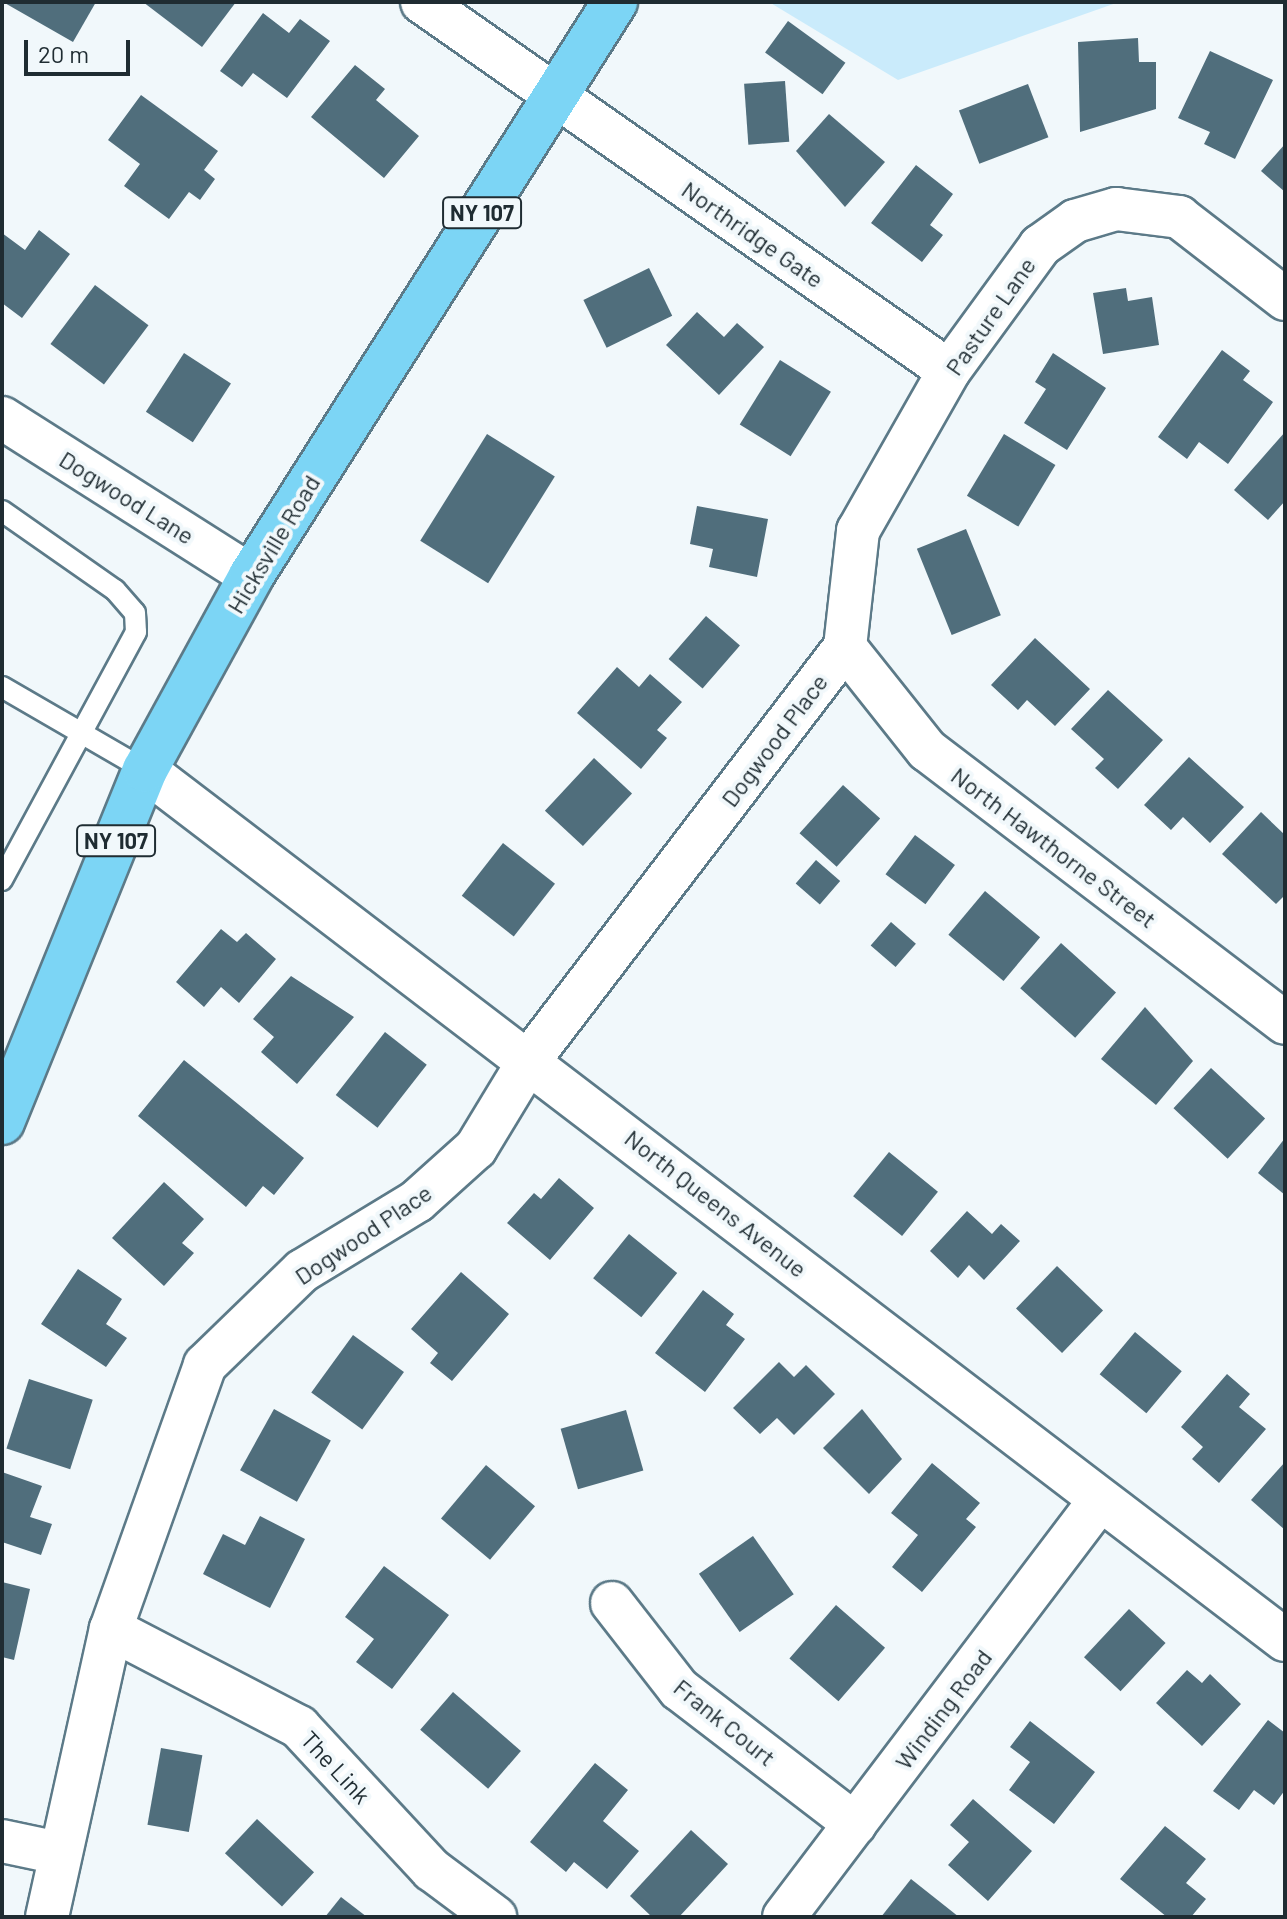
<!DOCTYPE html>
<html>
<head>
<meta charset="utf-8">
<style>
  body { margin:0 }
  #map { position:relative; width:1287px; height:1919px; overflow:hidden; background:#f1f8fb; font-family:Barlow,sans-serif }
  div>[style] { position:absolute }
  [style*='--x'] { left:calc(var(--x)*1px); top:calc(var(--y)*1px); width:calc(var(--w)*1px); rotate:calc(var(--a)*1deg) }
  .green>* { inset:0; background:#caebfb }
  .building>* { inset:0; background:#506e7c; transform-origin:0 0 }
  .roads { filter:drop-shadow(2px 0 #5c7a88) drop-shadow(-2px 0 #5c7a88) drop-shadow(0 2px #5c7a88) drop-shadow(0 -2px #5c7a88) }
  .lane>* { height:20px; margin:-10px; padding:0 10px; transform-origin:10px; border-radius:10px; background:#fff }
  .street>* { height:42px; margin:-21px; padding:0 21px; transform-origin:21px; border-radius:21px; background:#fff }
  .primary>* { height:44px; margin:-22px; padding:0 22px; transform-origin:22px; border-radius:22px; background:#7cd5f5 }
  span { translate:-50% -50%; white-space:nowrap; text-align:center; line-height:1.15; -webkit-text-stroke:8px #f1f8fb; paint-order:stroke }
  .shield-label span { padding:2px 6px; background:#f1f8fb; border:2px solid; border-radius:6px; -webkit-text-stroke-width:0 }
  .shield-label { font-size:22px; color:#1f2c32; font-weight:700 }
  .street-label { font-size:24px; color:#1f2c32 }
  .frame { position:absolute; inset:0; border:4px solid #1f2c32; pointer-events:none }
  .scale { position:absolute; left:24px; top:40px; width:106px; height:36px; box-sizing:border-box; border:4px solid #1f2c32; border-top:0; padding-left:10px; font-size:24px; line-height:28px; white-space:nowrap; color:#1f2c32; -webkit-text-stroke:6px #f1f8fb; paint-order:stroke }
</style>
</head>
<body>
<div id="map">
  <div class="green">
    <i style="clip-path:polygon(769px 2px,1119px 2px,898px 80px)"></i>
  </div>
  <div class="building">
    <i style="clip-path:polygon(3px 2px,96px 2px,73px 42px)"></i>
    <i style="clip-path:polygon(143px 2px,236px 2px,202px 47px)"></i>
    <i style="clip-path:polygon(263px 13px,289px 33px,300px 19px,330px 41px,287px 98px,253px 73px,242px 87px,220px 71px)"></i>
    <i style="left:788px;top:21px;width:71px;height:39px;rotate:36deg"></i>
    <i style="clip-path:polygon(1138px 38px,1139px 62px,1156px 62px,1156px 109px,1080px 132px,1078px 42px)"></i>
    <i style="clip-path:polygon(1210px 51px,1273px 80px,1235px 159px,1204px 144px,1210px 132px,1178px 118px)"></i>
    <i style="clip-path:polygon(355px 65px,385px 89px,376px 100px,419px 136px,384px 178px,311px 117px)"></i>
    <i style="left:785px;top:81px;width:61px;height:41px;rotate:86deg"></i>
    <i style="left:1028px;top:84px;width:57px;height:74px;rotate:69deg"></i>
    <i style="clip-path:polygon(141px 95px,218px 151px,204px 170px,215px 179px,200px 200px,189px 192px,169px 219px,124px 186px,140px 164px,108px 140px)"></i>
    <i style="clip-path:polygon(829px 114px,885px 162px,845px 207px,796px 151px)"></i>
    <i style="clip-path:polygon(1285px 144px,1285px 192px,1261px 171px)"></i>
    <i style="clip-path:polygon(916px 165px,953px 194px,930px 225px,943px 235px,922px 262px,871px 223px)"></i>
    <i style="clip-path:polygon(39px 230px,70px 254px,22px 318px,2px 303px,2px 233px,25px 250px)"></i>
    <i style="left:649px;top:268px;width:53px;height:73px;rotate:64deg"></i>
    <i style="left:95px;top:285px;width:67px;height:74px;rotate:37deg"></i>
    <i style="clip-path:polygon(1126px 288px,1128px 301px,1152px 297px,1159px 345px,1103px 354px,1093px 293px)"></i>
    <i style="clip-path:polygon(697px 312px,724px 337px,737px 323px,764px 347px,719px 395px,666px 345px)"></i>
    <i style="clip-path:polygon(1222px 350px,1250px 371px,1243px 380px,1273px 402px,1228px 464px,1199px 442px,1187px 459px,1158px 437px)"></i>
    <i style="left:184px;top:353px;width:56px;height:70px;rotate:33deg"></i>
    <i style="clip-path:polygon(1053px 353px,1106px 388px,1067px 450px,1024px 423px,1046px 389px,1035px 382px)"></i>
    <i style="left:780px;top:360px;width:60px;height:76px;rotate:32deg"></i>
    <i style="clip-path:polygon(1285px 432px,1285px 501px,1268px 520px,1234px 490px)"></i>
    <i style="left:487px;top:434px;width:80px;height:126px;rotate:32deg"></i>
    <i style="left:1004px;top:434px;width:60px;height:72px;rotate:31deg"></i>
    <i style="clip-path:polygon(697px 506px,768px 519px,757px 577px,709px 567px,713px 549px,690px 544px)"></i>
    <i style="left:966px;top:529px;width:93px;height:53px;rotate:68deg"></i>
    <i style="left:706px;top:616px;width:45px;height:57px;rotate:41deg"></i>
    <i style="clip-path:polygon(1035px 638px,1090px 689px,1055px 726px,1027px 700px,1018px 710px,991px 685px)"></i>
    <i style="clip-path:polygon(617px 667px,639px 687px,650px 674px,682px 702px,657px 730px,667px 738px,641px 769px,577px 713px)"></i>
    <i style="clip-path:polygon(1108px 690px,1163px 740px,1118px 789px,1095px 768px,1104px 759px,1071px 729px)"></i>
    <i style="clip-path:polygon(1189px 757px,1244px 807px,1210px 843px,1183px 817px,1171px 830px,1144px 805px)"></i>
    <i style="left:594px;top:758px;width:52px;height:72px;rotate:43deg"></i>
    <i style="left:843px;top:785px;width:50px;height:65px;rotate:42deg"></i>
    <i style="clip-path:polygon(1261px 812px,1285px 835px,1285px 895px,1276px 904px,1222px 854px)"></i>
    <i style="left:915px;top:835px;width:50px;height:49px;rotate:37deg"></i>
    <i style="left:503px;top:843px;width:66px;height:67px;rotate:38deg"></i>
    <i style="left:816px;top:860px;width:32px;height:31px;rotate:41deg"></i>
    <i style="left:985px;top:891px;width:72px;height:57px;rotate:40deg"></i>
    <i style="left:891px;top:922px;width:33px;height:31px;rotate:41deg"></i>
    <i style="clip-path:polygon(221px 929px,237px 942px,246px 933px,276px 959px,239px 1003px,221px 987px,204px 1007px,176px 982px)"></i>
    <i style="left:1061px;top:943px;width:74px;height:61px;rotate:42deg"></i>
    <i style="clip-path:polygon(291px 976px,354px 1017px,297px 1084px,261px 1052px,274px 1037px,253px 1019px)"></i>
    <i style="clip-path:polygon(1145px 1007px,1193px 1061px,1156px 1105px,1101px 1059px)"></i>
    <i style="left:385px;top:1032px;width:53px;height:80px;rotate:38deg"></i>
    <i style="clip-path:polygon(184px 1060px,304px 1158px,274px 1195px,263px 1186px,246px 1207px,138px 1116px)"></i>
    <i style="left:1211px;top:1068px;width:74px;height:55px;rotate:43deg"></i>
    <i style="clip-path:polygon(1285px 1138px,1285px 1195px,1258px 1173px)"></i>
    <i style="left:889px;top:1152px;width:63px;height:57px;rotate:39deg"></i>
    <i style="clip-path:polygon(559px 1178px,594px 1208px,550px 1260px,507px 1223px,534px 1193px,541px 1199px)"></i>
    <i style="clip-path:polygon(164px 1182px,204px 1219px,182px 1243px,194px 1253px,164px 1286px,112px 1238px)"></i>
    <i style="clip-path:polygon(967px 1211px,992px 1234px,1001px 1224px,1020px 1241px,984px 1280px,969px 1265px,958px 1278px,930px 1251px)"></i>
    <i style="left:629px;top:1234px;width:62px;height:57px;rotate:39deg"></i>
    <i style="left:1057px;top:1266px;width:64px;height:59px;rotate:44deg"></i>
    <i style="clip-path:polygon(78px 1269px,122px 1299px,106px 1324px,127px 1338px,106px 1367px,41px 1324px)"></i>
    <i style="clip-path:polygon(461px 1272px,509px 1314px,452px 1381px,430px 1363px,438px 1353px,411px 1329px)"></i>
    <i style="clip-path:polygon(703px 1290px,734px 1314px,726px 1325px,745px 1339px,705px 1392px,655px 1353px)"></i>
    <i style="left:1135px;top:1332px;width:61px;height:55px;rotate:40deg"></i>
    <i style="left:353px;top:1335px;width:63px;height:71px;rotate:36deg"></i>
    <i style="clip-path:polygon(779px 1362px,794px 1377px,806px 1365px,835px 1394px,794px 1435px,777px 1418px,760px 1434px,733px 1408px)"></i>
    <i style="clip-path:polygon(1227px 1374px,1250px 1394px,1239px 1407px,1266px 1429px,1219px 1483px,1192px 1459px,1203px 1447px,1181px 1427px)"></i>
    <i style="left:29px;top:1379px;width:67px;height:73px;rotate:18deg"></i>
    <i style="left:274px;top:1409px;width:65px;height:70px;rotate:29deg"></i>
    <i style="clip-path:polygon(862px 1409px,902px 1459px,869px 1494px,823px 1448px)"></i>
    <i style="left:626px;top:1410px;width:63px;height:68px;rotate:74deg"></i>
    <i style="clip-path:polygon(1285px 1462px,1285px 1530px,1251px 1500px)"></i>
    <i style="clip-path:polygon(932px 1463px,980px 1503px,966px 1519px,976px 1527px,922px 1592px,892px 1567px,918px 1535px,891px 1513px)"></i>
    <i style="left:486px;top:1465px;width:64px;height:70px;rotate:40deg"></i>
    <i style="clip-path:polygon(2px 1472px,42px 1486px,30px 1517px,52px 1524px,41px 1555px,2px 1542px)"></i>
    <i style="clip-path:polygon(260px 1516px,305px 1539px,270px 1608px,203px 1574px,223px 1534px,245px 1545px)"></i>
    <i style="left:753px;top:1536px;width:71px;height:66px;rotate:55deg"></i>
    <i style="clip-path:polygon(384px 1566px,449px 1615px,392px 1689px,356px 1662px,374px 1639px,345px 1617px)"></i>
    <i style="clip-path:polygon(2px 1582px,30px 1589px,14px 1660px,2px 1657px)"></i>
    <i style="left:836px;top:1605px;width:65px;height:71px;rotate:41deg"></i>
    <i style="left:1129px;top:1609px;width:50px;height:66px;rotate:43deg"></i>
    <i style="clip-path:polygon(1187px 1670px,1202px 1683px,1210px 1674px,1241px 1704px,1202px 1746px,1156px 1703px)"></i>
    <i style="left:453px;top:1692px;width:90px;height:50px;rotate:41deg"></i>
    <i style="clip-path:polygon(1268px 1720px,1285px 1733px,1285px 1790px,1274px 1805px,1254px 1790px,1239px 1810px,1213px 1791px)"></i>
    <i style="clip-path:polygon(1030px 1721px,1095px 1772px,1054px 1824px,1009px 1790px,1030px 1762px,1010px 1747px)"></i>
    <i style="left:161px;top:1748px;width:42px;height:78px;rotate:10deg"></i>
    <i style="clip-path:polygon(595px 1763px,628px 1790px,603px 1821px,639px 1851px,607px 1889px,574px 1862px,566px 1872px,530px 1842px)"></i>
    <i style="clip-path:polygon(973px 1799px,1032px 1851px,988px 1901px,948px 1865px,969px 1842px,950px 1825px)"></i>
    <i style="left:257px;top:1819px;width:78px;height:47px;rotate:43deg"></i>
    <i style="clip-path:polygon(1165px 1826px,1206px 1859px,1186px 1883px,1206px 1899px,1191px 1917px,1167px 1917px,1120px 1879px)"></i>
    <i style="clip-path:polygon(691px 1830px,728px 1864px,679px 1917px,652px 1917px,630px 1896px)"></i>
    <i style="clip-path:polygon(911px 1879px,959px 1917px,881px 1917px)"></i>
    <i style="clip-path:polygon(341px 1897px,367px 1917px,325px 1917px)"></i>
  </div>
  <div class="roads">
    <div class="lane">
      <i style="--x:2;--y:511;--w:138;--a:35"></i>
      <i style="--x:115;--y:590;--w:30;--a:49"></i>
      <i style="--x:135;--y:613;--w:19;--a:87"></i>
      <i style="--x:136;--y:632;--w:282;--a:118.4"></i>
      <i style="--x:2;--y:687;--w:165;--a:30.1"></i>
    </div>
    <div class="street">
      <i style="--x:422;--y:2;--w:643;--a:35"></i>
      <i style="--x:2;--y:418;--w:295;--a:32.4"></i>
      <i style="--x:845;--y:647;--w:117;--a:-83.6"></i>
      <i style="--x:858;--y:531;--w:184;--a:-60.4"></i>
      <i style="--x:949;--y:371;--w:155;--a:-53.9"></i>
      <i style="--x:1040;--y:246;--w:43;--a:-35.5"></i>
      <i style="--x:1075;--y:221;--w:43;--a:-16.3"></i>
      <i style="--x:1116;--y:209;--w:64;--a:7.2"></i>
      <i style="--x:1179;--y:217;--w:134;--a:37.7"></i>
      <i style="--x:845;--y:647;--w:132;--a:51.5"></i>
      <i style="--x:927;--y:750;--w:450;--a:37.3"></i>
      <i style="--x:145;--y:770;--w:1434;--a:37.35"></i>
      <i style="--x:612;--y:1603;--w:109;--a:52.1"></i>
      <i style="--x:679;--y:1689;--w:222;--a:37.5"></i>
      <i style="--x:111;--y:1629;--w:212;--a:27.5"></i>
      <i style="--x:299;--y:1727;--w:195;--a:47.1"></i>
      <i style="--x:432;--y:1870;--w:79;--a:36.7"></i>
      <i style="--x:2;--y:1841;--w:58;--a:11.9"></i>
      <i style="--x:47;--y:1917;--w:295;--a:-77.5"></i>
      <i style="--x:111;--y:1629;--w:280;--a:-70.4"></i>
      <i style="--x:205;--y:1365;--w:135;--a:-44.1"></i>
      <i style="--x:302;--y:1271;--w:135;--a:-31.3"></i>
      <i style="--x:417;--y:1201;--w:79;--a:-41.9"></i>
      <i style="--x:476;--y:1148;--w:104;--a:-58.8"></i>
      <i style="--x:530;--y:1059;--w:519;--a:-52.6"></i>
      <i style="--x:784;--y:1917;--w:523;--a:-52.85"></i>
    </div>
    <div class="primary">
      <i style="--x:2;--y:1122;--w:380;--a:-67.9"></i>
      <i style="--x:145;--y:770;--w:221;--a:-61.3"></i>
      <i style="--x:251;--y:576;--w:680;--a:-57.62"></i>
    </div>
  </div>
  <div class="shield-label">
    <span style="left:482px;top:213px">NY 107</span>
    <span style="left:116px;top:841px">NY 107</span>
  </div>
  <div class="street-label">
    <span style="left:753px;top:234px;rotate:35deg">Northridge Gate</span>
    <span style="left:990px;top:316px;rotate:-55deg">Pasture Lane</span>
    <span style="left:127px;top:497px;rotate:32deg">Dogwood Lane</span>
    <span style="left:273px;top:544px;rotate:-59deg">Hicksville Road</span>
    <span style="left:774px;top:740px;rotate:-53deg">Dogwood Place</span>
    <span style="left:1054px;top:847px;rotate:37deg">North Hawthorne Street</span>
    <span style="left:716px;top:1203px;rotate:38deg">North Queens Avenue</span>
    <span style="left:363px;top:1234px;rotate:-34deg">Dogwood Place</span>
    <span style="left:943px;top:1709px;rotate:-53deg">Winding Road</span>
    <span style="left:725px;top:1722px;rotate:39deg">Frank Court</span>
    <span style="left:336px;top:1767px;rotate:47deg">The Link</span>
  </div>
  <div class="frame"></div>
  <div class="scale">20 m</div>
</div>
</body>
</html>
